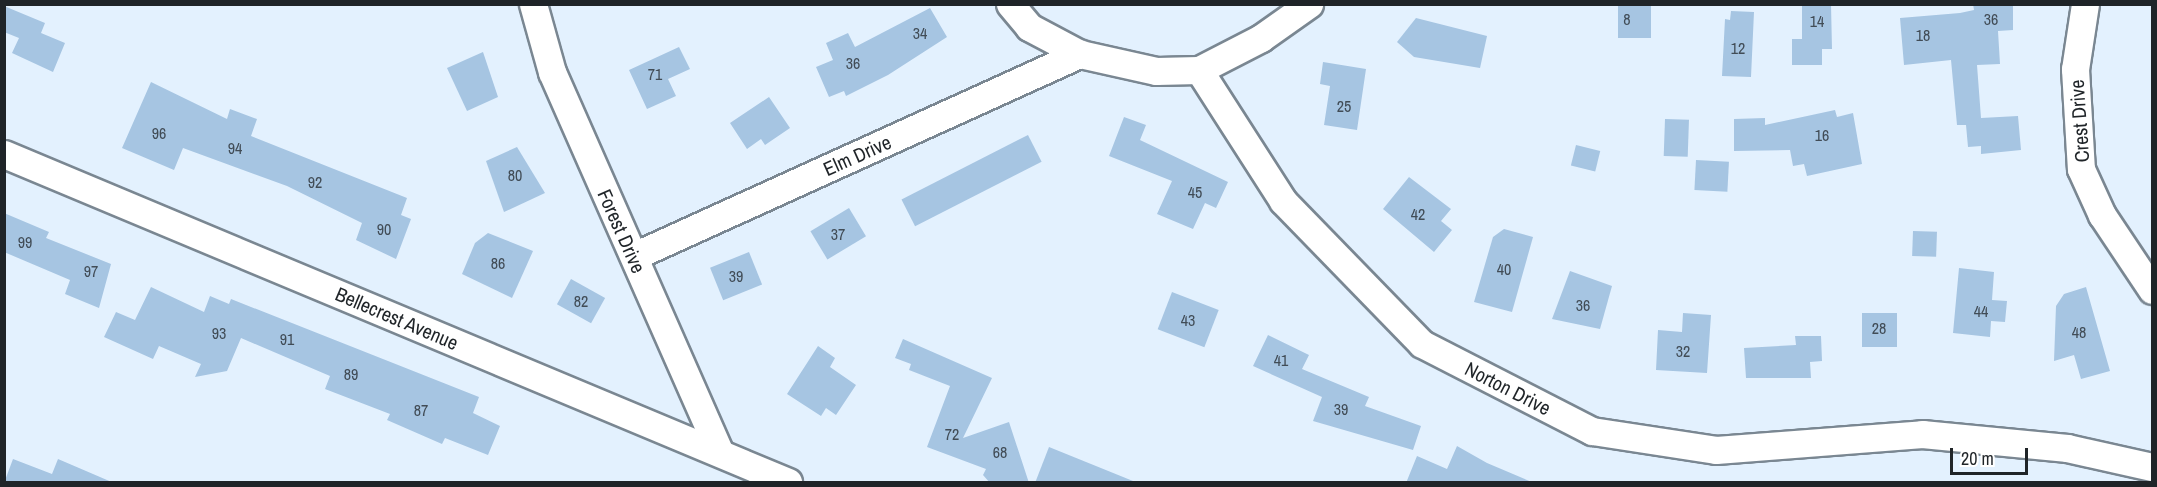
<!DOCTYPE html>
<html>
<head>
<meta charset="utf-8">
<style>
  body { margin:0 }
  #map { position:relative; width:2157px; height:487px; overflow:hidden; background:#e3f1fe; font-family:"Archivo Narrow",sans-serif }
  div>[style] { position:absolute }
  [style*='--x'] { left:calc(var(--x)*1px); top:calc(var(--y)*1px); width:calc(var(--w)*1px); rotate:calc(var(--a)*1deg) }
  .building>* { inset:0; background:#a6c5e2; transform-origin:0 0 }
  .roads { filter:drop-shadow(2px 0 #7a8792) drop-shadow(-2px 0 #7a8792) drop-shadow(0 2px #7a8792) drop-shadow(0 -2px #7a8792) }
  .minor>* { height:27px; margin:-13.5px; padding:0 13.5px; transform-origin:13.5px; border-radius:13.5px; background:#fff }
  span { translate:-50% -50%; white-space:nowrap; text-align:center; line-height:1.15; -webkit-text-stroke:6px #fff; paint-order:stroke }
  .number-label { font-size:16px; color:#414c56 }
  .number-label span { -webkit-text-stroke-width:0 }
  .street-label { font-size:20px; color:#1f2428 }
  .frame { position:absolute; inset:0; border:6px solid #1f2428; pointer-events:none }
  .scale { position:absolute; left:1950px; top:448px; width:78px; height:27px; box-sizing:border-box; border:3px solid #1f2428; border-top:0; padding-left:8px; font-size:18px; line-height:21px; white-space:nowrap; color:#1f2428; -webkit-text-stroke:4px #fff; paint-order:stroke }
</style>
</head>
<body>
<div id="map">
  <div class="building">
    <i style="left:1618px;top:4px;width:33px;height:34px"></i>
    <i style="clip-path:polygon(1802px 4px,1831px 4px,1832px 49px,1822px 49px,1822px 65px,1792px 65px,1792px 39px,1802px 39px)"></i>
    <i style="clip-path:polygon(1973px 4px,2013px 4px,2013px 30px,1998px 31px,2000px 64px,1977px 65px,1981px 118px,2018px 116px,2021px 150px,1981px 154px,1981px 146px,1968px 147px,1966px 125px,1957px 125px,1951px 60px,1904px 65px,1900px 18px,1960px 13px,1974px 10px)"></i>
    <i style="clip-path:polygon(4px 6px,45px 23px,41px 33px,65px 43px,53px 72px,12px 53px,19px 38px,4px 32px)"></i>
    <i style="clip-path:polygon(930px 8px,947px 37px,888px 75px,846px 96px,844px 91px,829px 97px,816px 67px,833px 60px,826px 43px,848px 33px,855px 47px)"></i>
    <i style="clip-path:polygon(1731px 11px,1754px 12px,1751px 77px,1722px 76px,1725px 19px,1730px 20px)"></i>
    <i style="clip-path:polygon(1416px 18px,1487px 36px,1480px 68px,1414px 57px,1397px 42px)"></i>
    <i style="clip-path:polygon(679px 47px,690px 69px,668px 79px,676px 96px,647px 109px,629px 70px)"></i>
    <i style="clip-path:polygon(483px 52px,498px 97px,467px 111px,447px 68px)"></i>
    <i style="clip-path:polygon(1323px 62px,1366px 69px,1357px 130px,1324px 125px,1330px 86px,1320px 84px)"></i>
    <i style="clip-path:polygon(151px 82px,227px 119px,230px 109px,257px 119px,251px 136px,407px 198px,401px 215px,411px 219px,396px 259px,356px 240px,362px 223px,287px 186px,183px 148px,174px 170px,122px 148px)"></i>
    <i style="clip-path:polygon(769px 97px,790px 128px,765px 145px,761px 139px,747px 149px,730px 123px)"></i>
    <i style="clip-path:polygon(1835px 110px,1837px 117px,1853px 113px,1862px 164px,1807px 176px,1804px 164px,1793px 166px,1790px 150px,1734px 151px,1734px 119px,1765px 118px,1765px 125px)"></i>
    <i style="clip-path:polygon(1124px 117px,1146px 125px,1140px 140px,1228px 182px,1216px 208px,1205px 203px,1193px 229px,1157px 214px,1172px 181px,1109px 156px)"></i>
    <i style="left:1665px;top:119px;width:24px;height:37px;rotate:2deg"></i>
    <i style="left:1028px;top:135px;width:30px;height:142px;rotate:63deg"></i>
    <i style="left:1576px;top:145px;width:25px;height:21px;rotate:14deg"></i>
    <i style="clip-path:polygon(517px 147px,545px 193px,504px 212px,486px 161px)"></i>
    <i style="left:1696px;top:160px;width:33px;height:30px;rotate:3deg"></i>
    <i style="clip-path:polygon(1409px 177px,1451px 209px,1441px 221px,1452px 230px,1434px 252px,1383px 209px)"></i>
    <i style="left:849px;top:208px;width:33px;height:45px;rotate:59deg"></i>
    <i style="clip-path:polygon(4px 213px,49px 232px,46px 238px,111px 264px,99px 308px,65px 294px,70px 280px,4px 252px)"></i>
    <i style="clip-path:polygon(1504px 229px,1533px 237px,1512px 312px,1474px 302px,1493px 237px)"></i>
    <i style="left:1913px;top:231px;width:24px;height:25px;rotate:2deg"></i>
    <i style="clip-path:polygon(488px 233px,533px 251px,512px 298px,462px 274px,475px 243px)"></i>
    <i style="left:749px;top:252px;width:35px;height:42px;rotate:68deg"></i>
    <i style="clip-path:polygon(1959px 268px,1994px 272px,1992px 300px,2007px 301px,2005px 322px,1991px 321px,1990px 337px,1953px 333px)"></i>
    <i style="clip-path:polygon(1570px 271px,1612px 286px,1600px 329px,1552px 319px)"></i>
    <i style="left:571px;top:279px;width:39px;height:29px;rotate:29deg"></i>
    <i style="clip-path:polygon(151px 287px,204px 312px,210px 296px,229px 304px,231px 299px,479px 397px,473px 413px,500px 426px,488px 455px,445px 438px,442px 444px,387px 420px,390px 414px,325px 389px,330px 376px,241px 338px,227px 371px,195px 377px,201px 364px,159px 346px,153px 359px,104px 337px,116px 312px,135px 320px)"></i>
    <i style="clip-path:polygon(2086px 287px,2110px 371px,2081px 379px,2074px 355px,2054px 361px,2056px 306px,2064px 294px)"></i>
    <i style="left:1172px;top:292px;width:50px;height:40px;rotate:21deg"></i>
    <i style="clip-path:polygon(1683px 313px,1711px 315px,1707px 373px,1656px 370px,1658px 330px,1682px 332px)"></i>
    <i style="left:1862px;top:313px;width:35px;height:34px"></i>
    <i style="clip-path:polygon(1268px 335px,1309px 355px,1302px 369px,1369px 397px,1365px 406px,1421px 426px,1413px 450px,1313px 421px,1322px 397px,1253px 366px)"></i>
    <i style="clip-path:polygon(1795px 336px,1821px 336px,1822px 361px,1810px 362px,1811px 378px,1746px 378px,1744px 348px,1796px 345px)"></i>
    <i style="clip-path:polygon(903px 339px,992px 378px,963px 438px,1009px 422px,1029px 483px,990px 483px,983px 475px,986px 469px,927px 447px,950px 386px,909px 370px,911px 364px,895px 358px)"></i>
    <i style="clip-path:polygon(818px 346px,835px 358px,830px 367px,856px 385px,836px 415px,826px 408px,821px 416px,787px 394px)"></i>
    <i style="clip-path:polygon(1457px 446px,1487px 463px,1534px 483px,1406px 483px,1417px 456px,1447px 469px)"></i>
    <i style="clip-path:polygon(1049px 447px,1133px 481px,1133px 483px,1035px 483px)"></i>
    <i style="clip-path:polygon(13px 459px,52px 474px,58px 459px,114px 483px,4px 483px)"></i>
  </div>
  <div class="roads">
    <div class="minor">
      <i style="--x:533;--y:4;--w:71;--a:74.4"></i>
      <i style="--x:552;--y:72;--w:416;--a:66.2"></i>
      <i style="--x:1010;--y:4;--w:30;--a:50"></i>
      <i style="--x:1029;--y:27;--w:58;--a:27.9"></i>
      <i style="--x:1080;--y:54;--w:78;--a:12.6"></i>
      <i style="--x:1156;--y:71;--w:43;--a:-1.3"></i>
      <i style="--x:1199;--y:70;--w:156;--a:57.3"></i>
      <i style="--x:1283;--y:201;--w:199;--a:45.8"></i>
      <i style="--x:1422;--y:344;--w:191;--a:27.1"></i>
      <i style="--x:1592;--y:431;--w:125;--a:8.7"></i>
      <i style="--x:1716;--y:450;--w:207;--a:-4.4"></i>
      <i style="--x:1922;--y:434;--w:146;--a:5.5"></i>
      <i style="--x:2067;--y:448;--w:87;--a:12.6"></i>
      <i style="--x:2085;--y:4;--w:66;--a:98.7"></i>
      <i style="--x:2075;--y:69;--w:100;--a:86.6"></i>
      <i style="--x:2081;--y:169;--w:51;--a:65.5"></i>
      <i style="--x:2102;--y:215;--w:90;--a:56.3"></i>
      <i style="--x:1199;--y:70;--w:70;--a:-27.3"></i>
      <i style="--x:1261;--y:38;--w:59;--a:-35.3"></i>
      <i style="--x:4;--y:154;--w:850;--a:22.7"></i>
      <i style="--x:634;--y:256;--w:490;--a:-24.4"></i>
    </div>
  </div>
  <div class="number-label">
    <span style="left:1627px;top:19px">8</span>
    <span style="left:1991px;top:19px">36</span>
    <span style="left:1817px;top:21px">14</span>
    <span style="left:920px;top:33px">34</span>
    <span style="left:1923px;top:35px">18</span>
    <span style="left:1738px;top:48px">12</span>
    <span style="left:853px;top:63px">36</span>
    <span style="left:655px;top:74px">71</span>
    <span style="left:1344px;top:106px">25</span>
    <span style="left:159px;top:133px">96</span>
    <span style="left:1822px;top:135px">16</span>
    <span style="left:235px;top:148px">94</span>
    <span style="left:515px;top:175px">80</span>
    <span style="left:315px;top:182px">92</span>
    <span style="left:1195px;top:192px">45</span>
    <span style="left:1418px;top:214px">42</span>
    <span style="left:384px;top:229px">90</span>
    <span style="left:838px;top:234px">37</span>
    <span style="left:25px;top:242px">99</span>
    <span style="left:498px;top:263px">86</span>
    <span style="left:1504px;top:269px">40</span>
    <span style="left:91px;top:271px">97</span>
    <span style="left:736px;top:276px">39</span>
    <span style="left:581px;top:301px">82</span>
    <span style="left:1583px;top:305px">36</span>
    <span style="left:1981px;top:311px">44</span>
    <span style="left:1188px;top:320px">43</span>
    <span style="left:1879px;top:328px">28</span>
    <span style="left:2079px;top:332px">48</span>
    <span style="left:219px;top:333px">93</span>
    <span style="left:287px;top:339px">91</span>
    <span style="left:1683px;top:351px">32</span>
    <span style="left:1281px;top:360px">41</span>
    <span style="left:351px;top:374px">89</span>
    <span style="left:1341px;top:409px">39</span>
    <span style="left:421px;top:410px">87</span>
    <span style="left:952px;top:434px">72</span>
    <span style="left:1000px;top:452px">68</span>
  </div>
  <div class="street-label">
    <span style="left:2079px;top:121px;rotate:-94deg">Crest Drive</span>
    <span style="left:857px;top:155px;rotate:-24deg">Elm Drive</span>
    <span style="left:622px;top:231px;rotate:66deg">Forest Drive</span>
    <span style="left:397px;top:318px;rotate:23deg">Bellecrest Avenue</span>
    <span style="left:1508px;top:388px;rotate:27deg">Norton Drive</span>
  </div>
  <div class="frame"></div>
  <div class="scale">20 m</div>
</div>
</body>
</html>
